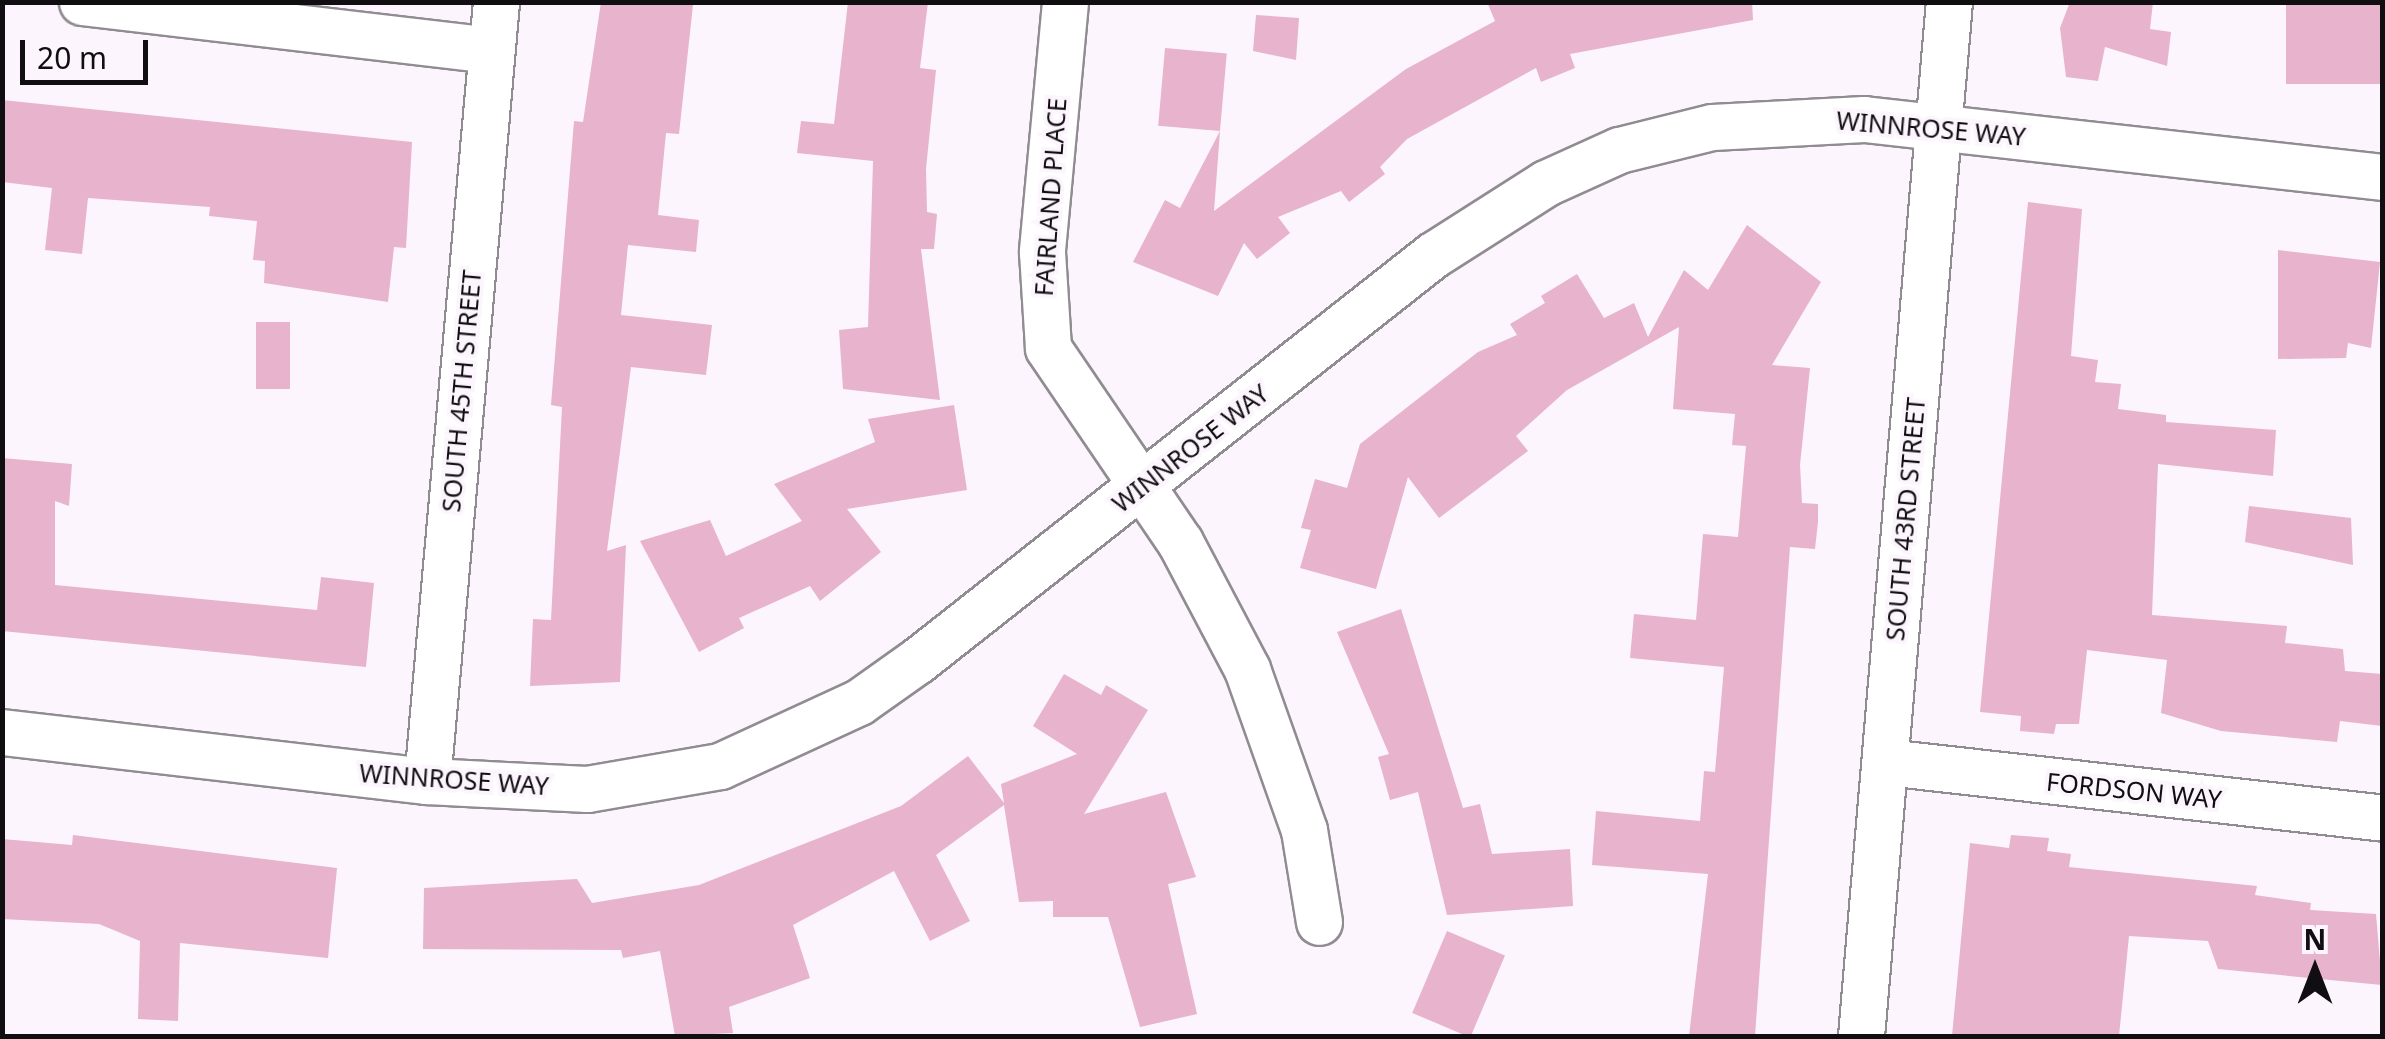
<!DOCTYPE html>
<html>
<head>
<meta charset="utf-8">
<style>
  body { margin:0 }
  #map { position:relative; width:2385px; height:1039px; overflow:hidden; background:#fcf5fd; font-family:"Noto Sans",sans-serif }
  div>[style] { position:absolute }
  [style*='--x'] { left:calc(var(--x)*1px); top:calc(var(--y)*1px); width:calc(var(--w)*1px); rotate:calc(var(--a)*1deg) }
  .building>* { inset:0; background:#e7b3cd; transform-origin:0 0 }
  .roads { filter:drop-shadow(2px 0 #918b92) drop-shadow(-2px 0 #918b92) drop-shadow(0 2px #918b92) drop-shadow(0 -2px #918b92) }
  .minor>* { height:45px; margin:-22.5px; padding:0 22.5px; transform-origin:22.5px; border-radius:22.5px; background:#fff }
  span { translate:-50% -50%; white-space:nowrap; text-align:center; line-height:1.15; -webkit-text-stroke:8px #fcf5fd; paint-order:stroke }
  .street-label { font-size:25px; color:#100e11 }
  .frame { position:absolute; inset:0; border:5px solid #100e11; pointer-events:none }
  .north { position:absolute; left:2265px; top:919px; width:100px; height:100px; -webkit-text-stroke:8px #fcf5fd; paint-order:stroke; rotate:0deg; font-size:28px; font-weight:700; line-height:40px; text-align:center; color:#100e11 }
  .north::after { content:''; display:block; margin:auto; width:35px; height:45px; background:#100e11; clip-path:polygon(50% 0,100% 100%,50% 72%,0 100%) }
  .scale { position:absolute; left:20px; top:40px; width:128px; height:45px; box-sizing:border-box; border:5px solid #100e11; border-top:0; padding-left:12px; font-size:30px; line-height:35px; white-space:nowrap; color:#100e11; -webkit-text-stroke:8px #fcf5fd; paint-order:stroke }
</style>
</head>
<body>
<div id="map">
  <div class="building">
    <i style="clip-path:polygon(601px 2px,693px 5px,679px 134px,666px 133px,658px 215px,699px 220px,696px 252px,628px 245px,621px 315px,712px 325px,706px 375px,631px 367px,607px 551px,626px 545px,620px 682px,530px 686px,533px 619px,551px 620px,562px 407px,551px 405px,574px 121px,583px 122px)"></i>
    <i style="clip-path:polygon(848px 2px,928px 2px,920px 68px,936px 70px,926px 169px,927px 212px,937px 214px,934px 249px,921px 249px,940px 400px,843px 389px,839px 330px,868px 327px,873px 161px,797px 153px,801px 121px,834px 124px)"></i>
    <i style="clip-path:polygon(1487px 2px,1752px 2px,1753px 20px,1570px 54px,1575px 68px,1541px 82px,1536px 68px,1407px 139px,1380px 167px,1385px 174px,1349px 202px,1341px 191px,1278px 217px,1290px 233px,1257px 259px,1244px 243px,1218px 296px,1133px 262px,1165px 200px,1180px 208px,1220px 131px,1214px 211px,1406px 69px,1495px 21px)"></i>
    <i style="clip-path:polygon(2070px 2px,2153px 2px,2150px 29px,2171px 32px,2167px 66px,2105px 47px,2098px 81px,2066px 77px,2060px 28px)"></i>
    <i style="left:2286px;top:2px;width:96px;height:82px"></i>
    <i style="clip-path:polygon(1256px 15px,1299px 18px,1296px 60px,1253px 51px)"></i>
    <i style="left:1165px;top:48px;width:62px;height:78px;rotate:5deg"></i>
    <i style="clip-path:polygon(2px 100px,412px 142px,406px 248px,394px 247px,388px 302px,264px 283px,265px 261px,253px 260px,257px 221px,209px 216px,210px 207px,88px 198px,82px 254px,45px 250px,52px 188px,2px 182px)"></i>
    <i style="clip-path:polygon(2028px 202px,2082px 209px,2071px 356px,2098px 360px,2095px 382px,2121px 384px,2118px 409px,2166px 415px,2166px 422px,2276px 430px,2273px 476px,2158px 464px,2152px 615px,2287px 626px,2285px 643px,2343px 649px,2345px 671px,2382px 674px,2382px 726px,2340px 721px,2337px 742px,2221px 731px,2161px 713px,2167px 660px,2087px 650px,2079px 724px,2056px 724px,2054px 734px,2020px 731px,2021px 716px,1980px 712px)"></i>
    <i style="clip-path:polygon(1747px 225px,1821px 282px,1772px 365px,1810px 368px,1800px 465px,1802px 503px,1818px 504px,1818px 522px,1815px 549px,1790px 547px,1755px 1036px,1689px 1036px,1708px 874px,1592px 865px,1596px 811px,1700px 821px,1704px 771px,1715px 772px,1724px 667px,1630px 658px,1634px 614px,1696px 620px,1703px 534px,1738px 537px,1746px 446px,1732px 445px,1735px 414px,1673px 409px,1679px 327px,1567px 390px,1516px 436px,1528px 451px,1439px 518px,1408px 477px,1376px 589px,1300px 568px,1311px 530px,1301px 528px,1315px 479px,1347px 488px,1360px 444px,1478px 352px,1517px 335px,1510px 324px,1545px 303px,1541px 296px,1577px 274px,1604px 318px,1634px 303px,1648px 337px,1684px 270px,1708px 290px)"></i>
    <i style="clip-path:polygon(2278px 250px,2380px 262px,2371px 348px,2348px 343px,2346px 358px,2278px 359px)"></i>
    <i style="left:256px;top:322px;width:34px;height:67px"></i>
    <i style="clip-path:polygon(954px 405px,967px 490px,847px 509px,881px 552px,820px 601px,810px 586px,739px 618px,744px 628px,699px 652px,640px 541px,710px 520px,726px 556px,802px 521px,774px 484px,875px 442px,868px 419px)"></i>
    <i style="clip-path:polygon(2px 458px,72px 464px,69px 506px,55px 501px,55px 585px,317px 610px,321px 577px,374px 583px,366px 667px,2px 631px)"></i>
    <i style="clip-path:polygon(2249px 506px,2351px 518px,2353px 565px,2245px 542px)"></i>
    <i style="clip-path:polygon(1401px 609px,1463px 808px,1480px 804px,1492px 854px,1570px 849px,1573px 906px,1447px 915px,1418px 792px,1390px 800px,1378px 757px,1389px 754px,1337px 632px)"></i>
    <i style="clip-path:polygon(1064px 674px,1101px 695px,1106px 685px,1148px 710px,1084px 814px,1166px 792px,1196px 877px,1168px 884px,1197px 1014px,1140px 1027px,1108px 917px,1053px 917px,1053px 901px,1019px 902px,1004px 805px,936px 855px,970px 921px,930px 941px,894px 871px,793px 925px,810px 978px,729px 1007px,733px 1033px,675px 1036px,660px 951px,623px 958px,621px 950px,423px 949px,424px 888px,577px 879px,592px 903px,699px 885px,901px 806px,968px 756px,1004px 803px,1001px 784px,1077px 754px,1033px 726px)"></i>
    <i style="clip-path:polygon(73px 835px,337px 868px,328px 958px,180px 943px,178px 1021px,138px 1019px,140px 941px,99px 924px,2px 919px,2px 839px,72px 845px)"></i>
    <i style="clip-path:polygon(2011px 835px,2049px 838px,2047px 851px,2071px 854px,2069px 867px,2257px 886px,2255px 895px,2311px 903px,2310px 910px,2376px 914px,2382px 985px,2218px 969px,2208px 941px,2129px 936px,2119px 1036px,1952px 1036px,1970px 843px,2009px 848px)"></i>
    <i style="left:1447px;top:931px;width:63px;height:89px;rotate:23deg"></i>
  </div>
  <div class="roads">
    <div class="minor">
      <i style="--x:82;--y:2;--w:412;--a:6.7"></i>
      <i style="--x:1065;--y:2;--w:251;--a:95.3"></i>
      <i style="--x:1042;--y:252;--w:96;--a:86.4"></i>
      <i style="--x:1048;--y:348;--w:235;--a:55.8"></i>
      <i style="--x:1180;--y:542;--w:144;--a:62.2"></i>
      <i style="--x:1247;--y:669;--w:171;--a:70.5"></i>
      <i style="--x:1304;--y:830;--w:93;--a:80.7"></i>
      <i style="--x:2;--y:732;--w:428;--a:6.6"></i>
      <i style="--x:427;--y:781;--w:160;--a:2.9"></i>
      <i style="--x:587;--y:789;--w:135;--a:-9.8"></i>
      <i style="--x:720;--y:766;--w:153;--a:-24.7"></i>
      <i style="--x:859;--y:702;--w:71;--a:-35.3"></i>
      <i style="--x:917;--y:661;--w:657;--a:-38.2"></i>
      <i style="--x:1433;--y:255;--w:134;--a:-32.5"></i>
      <i style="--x:1546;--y:183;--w:80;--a:-24.3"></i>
      <i style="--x:1619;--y:150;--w:96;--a:-13.9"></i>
      <i style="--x:1712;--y:127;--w:152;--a:-3"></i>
      <i style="--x:1864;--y:119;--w:521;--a:6.39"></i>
      <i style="--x:1886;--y:762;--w:499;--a:6.4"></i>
      <i style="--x:427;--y:781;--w:782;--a:-84.94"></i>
      <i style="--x:1861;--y:1036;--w:1038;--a:-85.14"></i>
    </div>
  </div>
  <div class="street-label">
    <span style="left:1931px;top:128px;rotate:5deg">WINNROSE WAY</span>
    <span style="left:1050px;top:197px;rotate:-86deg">FAIRLAND PLACE</span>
    <span style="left:461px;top:391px;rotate:-85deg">SOUTH 45TH STREET</span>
    <span style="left:1190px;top:448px;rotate:-38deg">WINNROSE WAY</span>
    <span style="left:1905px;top:519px;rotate:-85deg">SOUTH 43RD STREET</span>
    <span style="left:454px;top:779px;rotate:4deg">WINNROSE WAY</span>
    <span style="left:2134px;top:790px;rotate:6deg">FORDSON WAY</span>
  </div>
  <div class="frame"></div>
  <div class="north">N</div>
  <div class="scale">20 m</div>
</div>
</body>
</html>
